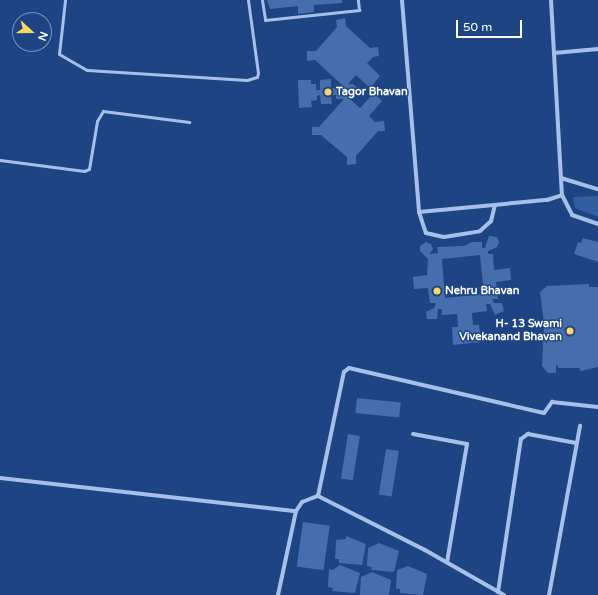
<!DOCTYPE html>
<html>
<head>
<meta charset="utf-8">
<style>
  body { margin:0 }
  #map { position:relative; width:598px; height:595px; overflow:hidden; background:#1f4483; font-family:"Varela Round",sans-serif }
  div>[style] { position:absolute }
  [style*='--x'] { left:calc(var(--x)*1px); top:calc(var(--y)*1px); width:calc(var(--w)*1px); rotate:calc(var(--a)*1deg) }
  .green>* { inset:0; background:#325da1 }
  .building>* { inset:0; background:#476eac; transform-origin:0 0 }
  .service>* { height:3px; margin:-1.5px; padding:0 1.5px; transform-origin:1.5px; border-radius:1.5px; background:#a6c0e9 }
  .minor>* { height:4px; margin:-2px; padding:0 2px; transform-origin:2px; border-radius:2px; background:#a6c0e9 }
  .dots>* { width:11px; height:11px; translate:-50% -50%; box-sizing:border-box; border:2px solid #1f4483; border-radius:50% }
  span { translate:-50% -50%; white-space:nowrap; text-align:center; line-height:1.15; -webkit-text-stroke:3px #1f4483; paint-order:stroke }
  .poi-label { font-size:11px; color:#fff; font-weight:700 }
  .left { translate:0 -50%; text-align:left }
  .right { translate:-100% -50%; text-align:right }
  .north { position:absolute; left:12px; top:12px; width:40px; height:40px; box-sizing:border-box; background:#1f4483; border:1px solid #798fb5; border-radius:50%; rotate:111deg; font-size:11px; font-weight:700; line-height:16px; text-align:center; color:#fff }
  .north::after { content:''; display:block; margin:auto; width:14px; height:18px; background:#f8d765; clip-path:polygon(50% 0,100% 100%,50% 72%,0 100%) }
  .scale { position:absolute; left:456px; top:20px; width:66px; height:18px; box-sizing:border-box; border:2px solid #fff; border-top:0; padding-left:5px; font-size:12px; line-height:14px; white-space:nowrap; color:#fff; -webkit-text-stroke:3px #1f4483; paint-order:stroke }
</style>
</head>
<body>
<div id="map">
  <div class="green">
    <i style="clip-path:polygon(598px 196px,598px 217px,575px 208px,573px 197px)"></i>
  </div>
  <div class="building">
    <i style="clip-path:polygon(267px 0,342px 0,342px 3px,314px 5px,314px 12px,298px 14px,298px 6px,270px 9px)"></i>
    <i style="clip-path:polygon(345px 18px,346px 26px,370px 48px,378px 47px,379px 56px,373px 57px,367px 63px,380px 76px,370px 88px,356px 75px,348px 84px,353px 84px,359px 90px,350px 99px,360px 108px,374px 93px,382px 101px,369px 116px,375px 122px,384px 121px,385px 131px,378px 131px,356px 156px,356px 164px,347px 165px,347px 157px,321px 135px,312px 135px,312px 127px,319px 127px,344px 99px,336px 99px,336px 95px,331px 95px,332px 104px,321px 104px,320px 95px,317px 96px,317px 100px,311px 101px,312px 107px,299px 108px,298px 80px,311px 80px,311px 84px,316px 84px,316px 90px,320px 90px,320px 80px,331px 79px,331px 89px,342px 85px,315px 60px,307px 61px,307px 51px,316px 51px,337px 27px,336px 20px)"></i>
    <i style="clip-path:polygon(evenodd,489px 236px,497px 237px,499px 242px,497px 247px,488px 251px,488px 254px,493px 254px,494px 270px,510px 268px,511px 280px,496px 282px,498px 299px,492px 299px,494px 303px,502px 303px,504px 311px,495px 315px,490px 304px,486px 304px,487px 311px,472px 313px,473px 325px,479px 325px,481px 342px,453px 345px,452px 327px,458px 327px,457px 314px,442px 315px,442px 309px,438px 309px,437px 319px,427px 319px,426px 312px,434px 308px,436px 303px,430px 303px,428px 288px,414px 289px,413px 277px,427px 275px,428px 259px,420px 251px,420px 246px,426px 242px,431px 244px,433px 249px,429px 254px,438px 253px,437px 247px,464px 246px,472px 242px,482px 242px,482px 248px,485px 248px,489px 236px,480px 255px,484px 294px,445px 298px,442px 259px,480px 255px)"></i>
    <i style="clip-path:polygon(583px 238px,598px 242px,598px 262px,574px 254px,578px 242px,581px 243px)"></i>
    <i style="clip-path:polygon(589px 284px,589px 287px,598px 287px,598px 367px,580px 371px,580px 368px,559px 368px,556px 364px,556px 373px,548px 373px,542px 366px,544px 324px,540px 292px,547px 286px)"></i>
    <i style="left:357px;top:398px;width:44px;height:15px;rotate:6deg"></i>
    <i style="left:348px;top:434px;width:12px;height:45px;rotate:9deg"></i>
    <i style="left:386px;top:449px;width:13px;height:46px;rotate:9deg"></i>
    <i style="left:303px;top:522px;width:27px;height:45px;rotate:8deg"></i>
    <i style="clip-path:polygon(346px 536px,366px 544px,362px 565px,339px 563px,339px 559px,335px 559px,336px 540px,346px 539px)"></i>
    <i style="clip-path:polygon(379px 543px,399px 551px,394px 572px,371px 570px,372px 567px,367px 566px,368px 548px)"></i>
    <i style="clip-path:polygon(340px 565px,360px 573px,355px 593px,332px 591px,333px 588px,328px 587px,329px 569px,333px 570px)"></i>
    <i style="clip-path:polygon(408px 566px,427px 574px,423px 595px,400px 593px,400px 589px,396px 589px,397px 570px)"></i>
    <i style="clip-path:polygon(372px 572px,391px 580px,389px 595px,360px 595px,361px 577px)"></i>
  </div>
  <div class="service">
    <i style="--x:65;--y:0;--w:54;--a:96.3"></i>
    <i style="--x:59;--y:54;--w:32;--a:30"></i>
    <i style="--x:87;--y:70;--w:160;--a:3.6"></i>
    <i style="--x:247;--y:80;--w:10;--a:-17"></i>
    <i style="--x:257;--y:77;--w:4;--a:-76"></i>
    <i style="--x:258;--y:73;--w:74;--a:-97.8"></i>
    <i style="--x:262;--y:0;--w:20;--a:81"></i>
    <i style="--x:265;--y:20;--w:95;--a:-6.1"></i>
    <i style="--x:359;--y:10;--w:10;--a:-96"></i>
    <i style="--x:0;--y:160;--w:85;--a:7.5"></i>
    <i style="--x:84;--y:171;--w:5;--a:-22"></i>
    <i style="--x:89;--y:169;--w:49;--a:-80.5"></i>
    <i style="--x:97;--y:121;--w:12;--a:-59"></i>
    <i style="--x:103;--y:111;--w:87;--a:7.3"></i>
  </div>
  <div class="minor">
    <i style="--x:402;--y:0;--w:213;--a:85.4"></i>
    <i style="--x:419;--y:212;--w:129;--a:-5.4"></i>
    <i style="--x:547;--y:200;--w:16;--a:-18"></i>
    <i style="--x:551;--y:0;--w:195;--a:86.8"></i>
    <i style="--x:562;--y:195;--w:22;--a:63"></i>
    <i style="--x:572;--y:215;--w:28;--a:19"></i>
    <i style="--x:554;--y:53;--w:44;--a:-5.2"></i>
    <i style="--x:561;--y:178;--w:39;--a:17"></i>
    <i style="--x:419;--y:212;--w:22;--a:72"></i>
    <i style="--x:426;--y:233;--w:18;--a:13"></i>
    <i style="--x:444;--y:237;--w:36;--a:-9"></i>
    <i style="--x:480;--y:231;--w:15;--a:-42"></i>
    <i style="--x:491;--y:221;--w:16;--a:-76"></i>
    <i style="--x:413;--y:434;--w:55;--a:10.5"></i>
    <i style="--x:467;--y:444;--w:120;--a:99.6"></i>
    <i style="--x:0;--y:478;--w:298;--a:6.4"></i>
    <i style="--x:318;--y:496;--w:127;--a:-78.2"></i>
    <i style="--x:344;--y:372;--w:6;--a:-39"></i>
    <i style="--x:349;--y:368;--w:200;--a:13"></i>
    <i style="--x:544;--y:413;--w:14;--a:-54"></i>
    <i style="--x:552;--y:402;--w:46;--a:6.2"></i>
    <i style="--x:498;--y:592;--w:155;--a:-81.5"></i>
    <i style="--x:521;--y:439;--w:9;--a:-36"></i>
    <i style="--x:528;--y:434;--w:49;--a:10.6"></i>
    <i style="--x:278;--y:595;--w:86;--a:-77.9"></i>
    <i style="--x:296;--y:511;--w:11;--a:-56"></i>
    <i style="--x:302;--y:502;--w:17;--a:-21"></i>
    <i style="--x:318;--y:496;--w:120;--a:26.8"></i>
    <i style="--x:425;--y:550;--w:91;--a:29.7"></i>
    <i style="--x:549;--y:595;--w:172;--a:-79.6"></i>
  </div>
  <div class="dots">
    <i style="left:328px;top:92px;background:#f8d765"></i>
    <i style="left:437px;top:291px;background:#f8d765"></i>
    <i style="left:570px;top:331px;background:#f8d765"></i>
  </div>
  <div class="poi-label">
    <span class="left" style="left:336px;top:92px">Tagor Bhavan</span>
    <span class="left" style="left:445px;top:291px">Nehru Bhavan</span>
    <span class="right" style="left:562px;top:331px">H- 13 Swami<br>Vivekanand Bhavan</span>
  </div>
  <div class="north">N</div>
  <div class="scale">50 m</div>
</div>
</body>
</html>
